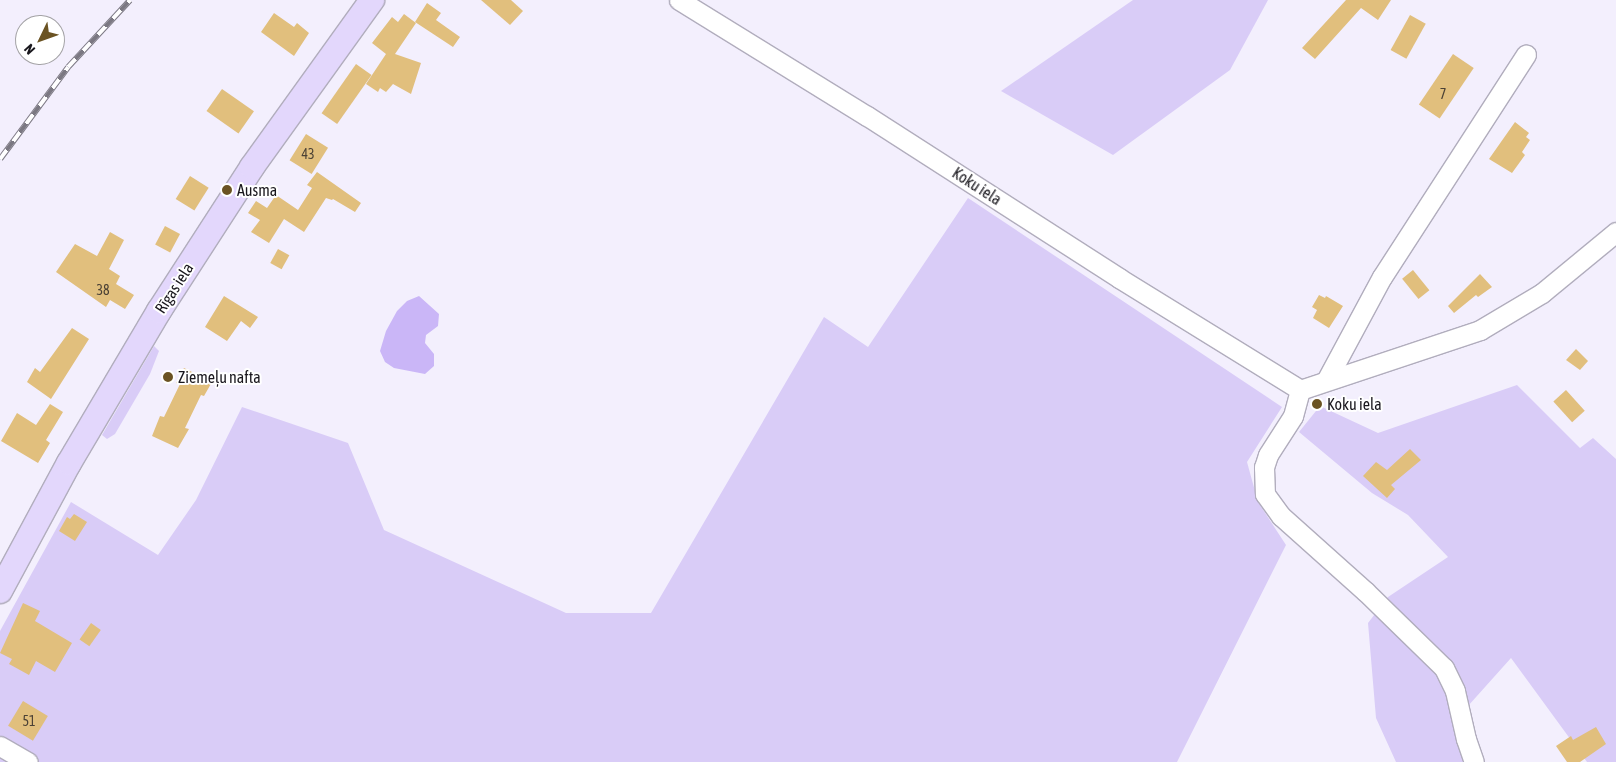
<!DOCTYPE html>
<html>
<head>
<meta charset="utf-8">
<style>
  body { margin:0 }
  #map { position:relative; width:1616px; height:762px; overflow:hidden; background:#f3effd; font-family:"Asap Condensed",sans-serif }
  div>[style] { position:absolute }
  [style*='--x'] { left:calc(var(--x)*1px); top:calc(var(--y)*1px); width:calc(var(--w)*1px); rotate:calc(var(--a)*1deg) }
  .green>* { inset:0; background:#d9ccf7 }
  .water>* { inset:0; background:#cab6f7 }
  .building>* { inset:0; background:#e1bf7d; transform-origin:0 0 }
  .roads { filter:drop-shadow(1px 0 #b1adbd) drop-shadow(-1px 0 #b1adbd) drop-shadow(0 1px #b1adbd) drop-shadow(0 -1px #b1adbd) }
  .minor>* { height:19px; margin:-9.5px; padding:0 9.5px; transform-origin:9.5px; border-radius:9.5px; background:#fff }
  .major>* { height:24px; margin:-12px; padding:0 12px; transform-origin:12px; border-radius:12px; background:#e3d7fc }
  .rail>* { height:5.5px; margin-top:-2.75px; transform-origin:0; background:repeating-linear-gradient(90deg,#fff 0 11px,#7b7882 0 22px); box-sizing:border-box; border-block:1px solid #7b7882 }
  .dots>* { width:14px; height:14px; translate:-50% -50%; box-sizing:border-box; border:2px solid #fff; border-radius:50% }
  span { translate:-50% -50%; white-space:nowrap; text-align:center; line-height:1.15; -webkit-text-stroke:4px #fff; paint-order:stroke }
  .number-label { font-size:14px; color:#4b4135 }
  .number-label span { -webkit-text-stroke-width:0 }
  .street-label { font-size:16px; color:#19171d }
  .poi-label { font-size:16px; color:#19171d }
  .left { translate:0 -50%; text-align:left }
  .north { position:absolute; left:15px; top:15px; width:50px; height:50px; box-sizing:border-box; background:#fff; border:1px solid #a3a2a5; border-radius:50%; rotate:228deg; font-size:14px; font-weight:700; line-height:20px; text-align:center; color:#19171d }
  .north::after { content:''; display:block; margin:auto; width:18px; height:22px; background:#6b5323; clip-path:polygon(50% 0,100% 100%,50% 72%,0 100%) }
</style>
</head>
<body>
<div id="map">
  <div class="green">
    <i style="clip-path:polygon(1133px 0,1268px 0,1230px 70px,1113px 155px,1001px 91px)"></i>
    <i style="clip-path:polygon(968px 198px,1282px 407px,1247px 462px,1258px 502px,1286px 545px,1177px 762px,0 762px,0 631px,71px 502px,158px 555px,196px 500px,242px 407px,348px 443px,384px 530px,566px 613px,651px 613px,824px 317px,868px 347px)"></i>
    <i style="clip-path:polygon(154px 346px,159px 351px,150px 374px,115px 434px,107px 439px,102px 435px)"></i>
    <i style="clip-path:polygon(1517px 385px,1580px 448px,1593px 438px,1616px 459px,1616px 762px,1587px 762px,1511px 658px,1468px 706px,1484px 762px,1396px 762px,1376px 718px,1368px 623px,1388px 597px,1448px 557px,1408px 515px,1372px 493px,1299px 432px,1320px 406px,1378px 433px)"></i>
  </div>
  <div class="water">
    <i style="clip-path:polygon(419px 296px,439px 314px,438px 326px,426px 335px,425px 343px,434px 354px,434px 366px,425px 374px,394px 368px,385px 362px,380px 351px,386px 331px,397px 311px,407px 301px)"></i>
  </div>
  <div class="building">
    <i style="clip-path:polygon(481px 0,511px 0,523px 11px,510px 25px)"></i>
    <i style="clip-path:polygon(1346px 0,1391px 0,1378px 20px,1361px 8px,1315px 59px,1302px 48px)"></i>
    <i style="clip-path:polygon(427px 3px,441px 13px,436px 20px,460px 37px,453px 47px,415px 22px)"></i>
    <i style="clip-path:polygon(274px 13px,294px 27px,297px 23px,309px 33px,294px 56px,261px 32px)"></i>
    <i style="clip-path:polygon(404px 14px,416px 23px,395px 54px,421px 63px,411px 94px,393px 84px,386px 92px,380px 88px,378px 92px,366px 84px,386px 54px,372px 43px,392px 17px,398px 22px)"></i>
    <i style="left:1410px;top:15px;width:18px;height:40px;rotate:29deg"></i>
    <i style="left:1453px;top:54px;width:25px;height:61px;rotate:34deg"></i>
    <i style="left:356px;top:64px;width:19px;height:60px;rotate:35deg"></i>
    <i style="left:222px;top:89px;width:39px;height:27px;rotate:35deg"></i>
    <i style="clip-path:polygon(1515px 122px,1529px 133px,1526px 137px,1530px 140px,1522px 152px,1525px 155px,1512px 173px,1489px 159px)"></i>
    <i style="left:306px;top:134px;width:26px;height:31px;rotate:32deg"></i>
    <i style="clip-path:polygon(317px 172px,361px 203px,355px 212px,333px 199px,332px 200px,326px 198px,304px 232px,284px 219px,269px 243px,251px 232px,260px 220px,248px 213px,256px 201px,267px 208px,276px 195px,298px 210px,312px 188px,307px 185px)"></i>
    <i style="left:190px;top:176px;width:22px;height:27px;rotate:32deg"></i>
    <i style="left:165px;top:226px;width:17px;height:21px;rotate:28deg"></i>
    <i style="clip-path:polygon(110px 232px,124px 240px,109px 269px,120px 276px,116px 284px,134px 295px,125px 309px,110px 300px,106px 307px,56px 272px,75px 244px,97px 256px)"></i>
    <i style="left:278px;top:249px;width:13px;height:16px;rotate:29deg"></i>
    <i style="left:1413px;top:270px;width:26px;height:14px;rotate:51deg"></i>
    <i style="clip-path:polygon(1480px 274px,1492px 287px,1478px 297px,1476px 295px,1454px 313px,1448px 306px)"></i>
    <i style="clip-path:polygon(1319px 295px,1325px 298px,1326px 296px,1343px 306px,1329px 328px,1313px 318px,1317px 310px,1312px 307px)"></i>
    <i style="clip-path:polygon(224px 296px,258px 317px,250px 328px,241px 321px,227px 341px,205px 327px)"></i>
    <i style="clip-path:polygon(72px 328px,89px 339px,51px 399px,27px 382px,35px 368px,40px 372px)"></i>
    <i style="clip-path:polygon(1576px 349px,1588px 361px,1580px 370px,1566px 360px)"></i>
    <i style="clip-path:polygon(184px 368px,212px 382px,204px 396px,201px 395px,185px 428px,189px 429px,178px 448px,152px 436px,160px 416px,164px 417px,180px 384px,176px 383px)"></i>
    <i style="left:1566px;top:390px;width:28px;height:17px;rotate:48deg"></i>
    <i style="clip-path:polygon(50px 404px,63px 412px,46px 440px,50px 443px,38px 463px,1px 441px,17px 413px,36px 425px)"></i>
    <i style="clip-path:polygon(1410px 449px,1421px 460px,1391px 485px,1395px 489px,1387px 498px,1363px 476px,1376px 462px,1387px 470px)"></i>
    <i style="clip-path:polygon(74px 514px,87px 522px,75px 541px,59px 531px,67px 517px,70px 519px)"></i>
    <i style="clip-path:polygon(23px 603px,40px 611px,35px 621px,72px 643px,55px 672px,36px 661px,29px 675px,9px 664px,12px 659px,0 653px)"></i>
    <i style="left:91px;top:623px;width:12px;height:20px;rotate:35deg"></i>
    <i style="left:23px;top:701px;width:29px;height:29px;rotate:31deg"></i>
    <i style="clip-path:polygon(1596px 727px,1606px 744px,1580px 762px,1567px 762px,1556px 746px,1571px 736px,1573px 740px)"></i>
  </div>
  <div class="roads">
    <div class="minor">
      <i style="--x:679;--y:0;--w:221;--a:31.7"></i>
      <i style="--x:867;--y:116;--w:300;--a:32.7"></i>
      <i style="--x:1119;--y:278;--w:213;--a:31.7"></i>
      <i style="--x:1327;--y:379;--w:116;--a:-61.7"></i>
      <i style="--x:1382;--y:277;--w:265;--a:-57.1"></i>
      <i style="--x:1300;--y:390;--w:27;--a:105"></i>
      <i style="--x:1293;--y:416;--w:46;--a:122.7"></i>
      <i style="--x:1268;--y:455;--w:13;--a:108"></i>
      <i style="--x:1264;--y:467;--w:27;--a:88"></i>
      <i style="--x:1265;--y:494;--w:27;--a:54"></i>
      <i style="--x:1281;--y:516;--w:113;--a:41.8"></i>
      <i style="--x:1365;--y:591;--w:110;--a:44.3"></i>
      <i style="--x:1444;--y:668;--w:25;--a:64"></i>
      <i style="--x:1455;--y:691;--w:49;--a:77.1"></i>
      <i style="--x:1466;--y:739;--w:24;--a:71"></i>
      <i style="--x:1300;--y:390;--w:190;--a:-18.4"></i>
      <i style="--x:1480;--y:330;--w:72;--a:-30.8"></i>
      <i style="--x:1542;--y:293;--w:96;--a:-39.5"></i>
      <i style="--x:0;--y:746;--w:32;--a:30"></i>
    </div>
    <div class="major">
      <i style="--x:0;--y:591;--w:145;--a:-61.7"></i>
      <i style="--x:69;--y:463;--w:177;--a:-59.4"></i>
      <i style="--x:159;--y:311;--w:171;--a:-57.1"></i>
      <i style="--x:252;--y:167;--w:206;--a:-54.3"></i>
    </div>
  </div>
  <div class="rail">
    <i style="--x:0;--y:159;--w:114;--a:-53.5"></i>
    <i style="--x:68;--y:67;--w:91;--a:-47.2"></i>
  </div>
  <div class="dots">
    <i style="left:227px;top:190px;background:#6b5323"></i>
    <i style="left:168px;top:377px;background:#6b5323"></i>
    <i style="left:1317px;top:404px;background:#6b5323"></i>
  </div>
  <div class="number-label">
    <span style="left:1443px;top:94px">7</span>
    <span style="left:308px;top:154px">43</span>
    <span style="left:103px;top:290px">38</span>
    <span style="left:29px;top:721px">51</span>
  </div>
  <div class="street-label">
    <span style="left:977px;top:186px;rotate:33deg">Koku iela</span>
    <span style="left:174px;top:288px;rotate:-57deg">Rīgas iela</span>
  </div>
  <div class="poi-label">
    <span class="left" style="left:237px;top:190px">Ausma</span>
    <span class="left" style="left:178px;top:377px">Ziemeļu nafta</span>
    <span class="left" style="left:1327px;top:404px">Koku iela</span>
  </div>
  <div class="north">N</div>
</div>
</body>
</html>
